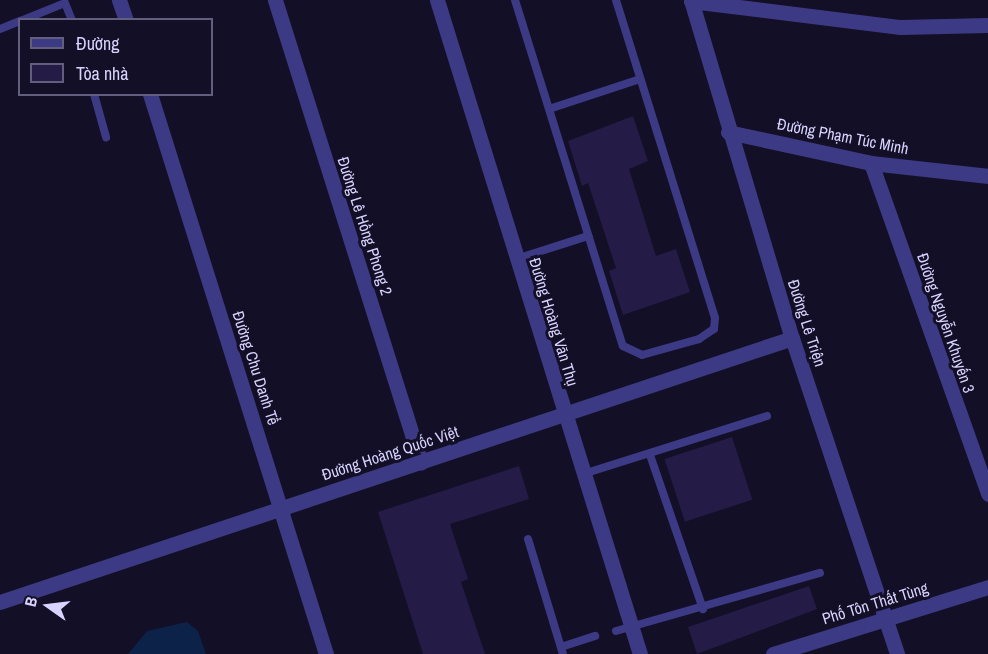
<!DOCTYPE html>
<html>
<head>
<meta charset="utf-8">
<style>
  body { margin:0 }
  #map { position:relative; width:988px; height:654px; overflow:hidden; background:#130f26; font-family:"Archivo Narrow",sans-serif }
  div>[style] { position:absolute }
  [style*='--x'] { left:calc(var(--x)*1px); top:calc(var(--y)*1px); width:calc(var(--w)*1px); rotate:calc(var(--a)*1deg) }
  .water>* { inset:0; background:#0c2248 }
  .building>* { inset:0; background:#241b47; transform-origin:0 0 }
  .service>* { height:8px; margin:-4px; padding:0 4px; transform-origin:4px; border-radius:4px; background:#3d3a85 }
  .minor>* { height:15px; margin:-7.5px; padding:0 7.5px; transform-origin:7.5px; border-radius:7.5px; background:#3d3a85 }
  .tertiary>* { height:15px; margin:-7.5px; padding:0 7.5px; transform-origin:7.5px; border-radius:7.5px; background:#3d3a85 }
  span { translate:-50% -50%; white-space:nowrap; text-align:center; line-height:1.15; -webkit-text-stroke:6px #130f26; paint-order:stroke }
  .street-label { font-size:16px; color:#d9d4ff }
  .legend { position:absolute; left:18px; top:18px; width:195px; height:78px; box-sizing:border-box; background:#130f26; border:2px solid #625e7d; margin:0; padding:8px 10px; list-style:none; font-size:18px; color:#d9d4ff }
  .legend li { display:flex; align-items:center; gap:12px; height:30px }
  .legend b { width:30px; border:2px solid #625e7d }
  .north { position:absolute; left:18px; top:576px; width:60px; height:60px; -webkit-text-stroke:4px #130f26; paint-order:stroke; rotate:284deg; font-size:16px; font-weight:700; line-height:24px; text-align:center; color:#d9d4ff }
  .north::after { content:''; display:block; margin:auto; width:21px; height:27px; background:#d9d4ff; clip-path:polygon(50% 0,100% 100%,50% 72%,0 100%) }
</style>
</head>
<body>
<div id="map">
  <div class="water">
    <i style="clip-path:polygon(187px 622px,198px 631px,206px 654px,128px 654px,147px 631px)"></i>
  </div>
  <div class="building">
    <i style="clip-path:polygon(633px 116px,648px 161px,629px 169px,656px 256px,676px 249px,690px 292px,623px 315px,609px 271px,616px 268px,588px 183px,582px 186px,568px 141px)"></i>
    <i style="left:732px;top:437px;width:66px;height:71px;rotate:72deg"></i>
    <i style="clip-path:polygon(519px 466px,529px 499px,450px 524px,468px 579px,461px 582px,485px 654px,423px 654px,378px 512px)"></i>
    <i style="clip-path:polygon(809px 586px,817px 609px,697px 654px,688px 627px)"></i>
  </div>
  <div class="service">
    <i style="--x:515;--y:0;--w:362;--a:72.7"></i>
    <i style="--x:623;--y:346;--w:21;--a:25"></i>
    <i style="--x:642;--y:355;--w:59;--a:-15.7"></i>
    <i style="--x:699;--y:339;--w:18;--a:-34"></i>
    <i style="--x:714;--y:329;--w:11;--a:-85"></i>
    <i style="--x:715;--y:318;--w:333;--a:-107.3"></i>
    <i style="--x:23;--y:20;--w:45;--a:-22"></i>
    <i style="--x:65;--y:3;--w:18;--a:68"></i>
    <i style="--x:0;--y:29;--w:22;--a:-22"></i>
    <i style="--x:94;--y:94;--w:45;--a:74.4"></i>
    <i style="--x:549;--y:109;--w:96;--a:-18.2"></i>
    <i style="--x:516;--y:259;--w:76;--a:-17.7"></i>
    <i style="--x:650;--y:455;--w:163;--a:71"></i>
    <i style="--x:583;--y:474;--w:193;--a:-17.5"></i>
    <i style="--x:528;--y:539;--w:120;--a:73.1"></i>
    <i style="--x:616;--y:631;--w:212;--a:-15.9"></i>
    <i style="--x:561;--y:647;--w:36;--a:-18"></i>
  </div>
  <div class="minor">
    <i style="--x:119;--y:0;--w:21;--a:71"></i>
    <i style="--x:275;--y:0;--w:485;--a:72.5"></i>
    <i style="--x:691;--y:0;--w:353;--a:73.4"></i>
    <i style="--x:792;--y:338;--w:333;--a:71.6"></i>
    <i style="--x:691;--y:1;--w:211;--a:7.1"></i>
    <i style="--x:900;--y:27;--w:88;--a:-1.3"></i>
    <i style="--x:150;--y:94;--w:587;--a:72.55"></i>
    <i style="--x:728;--y:132;--w:146;--a:12.2"></i>
    <i style="--x:871;--y:163;--w:118;--a:6.3"></i>
    <i style="--x:871;--y:163;--w:351;--a:70.5"></i>
    <i style="--x:0;--y:602;--w:835;--a:-18.43"></i>
    <i style="--x:773;--y:654;--w:225;--a:-17.3"></i>
  </div>
  <div class="tertiary">
    <i style="--x:437;--y:0;--w:685;--a:72.76"></i>
  </div>
  <div class="street-label">
    <span style="left:843px;top:136px;rotate:11deg">Đường Phạm Túc Minh</span>
    <span style="left:365px;top:226px;rotate:72deg">Đường Lê Hồng Phong 2</span>
    <span style="left:554px;top:322px;rotate:73deg">Đường Hoàng Văn Thụ</span>
    <span style="left:807px;top:323px;rotate:72deg">Đường Lê Triện</span>
    <span style="left:946px;top:323px;rotate:71deg">Đường Nguyễn Khuyến 3</span>
    <span style="left:256px;top:368px;rotate:72deg">Đường Chu Danh Tể</span>
    <span style="left:390px;top:453px;rotate:-18deg">Đường Hoàng Quốc Việt</span>
    <span style="left:875px;top:603px;rotate:-17deg">Phố Tôn Thất Tùng</span>
  </div>
  <ul class="legend">
  <li><b style="height:8px;background:#3d3a85"></b>Đường</li>
  <li><b style="height:16px;background:#241b47"></b>Tòa nhà</li>
  </ul>
  <div class="north">B</div>
</div>
</body>
</html>
